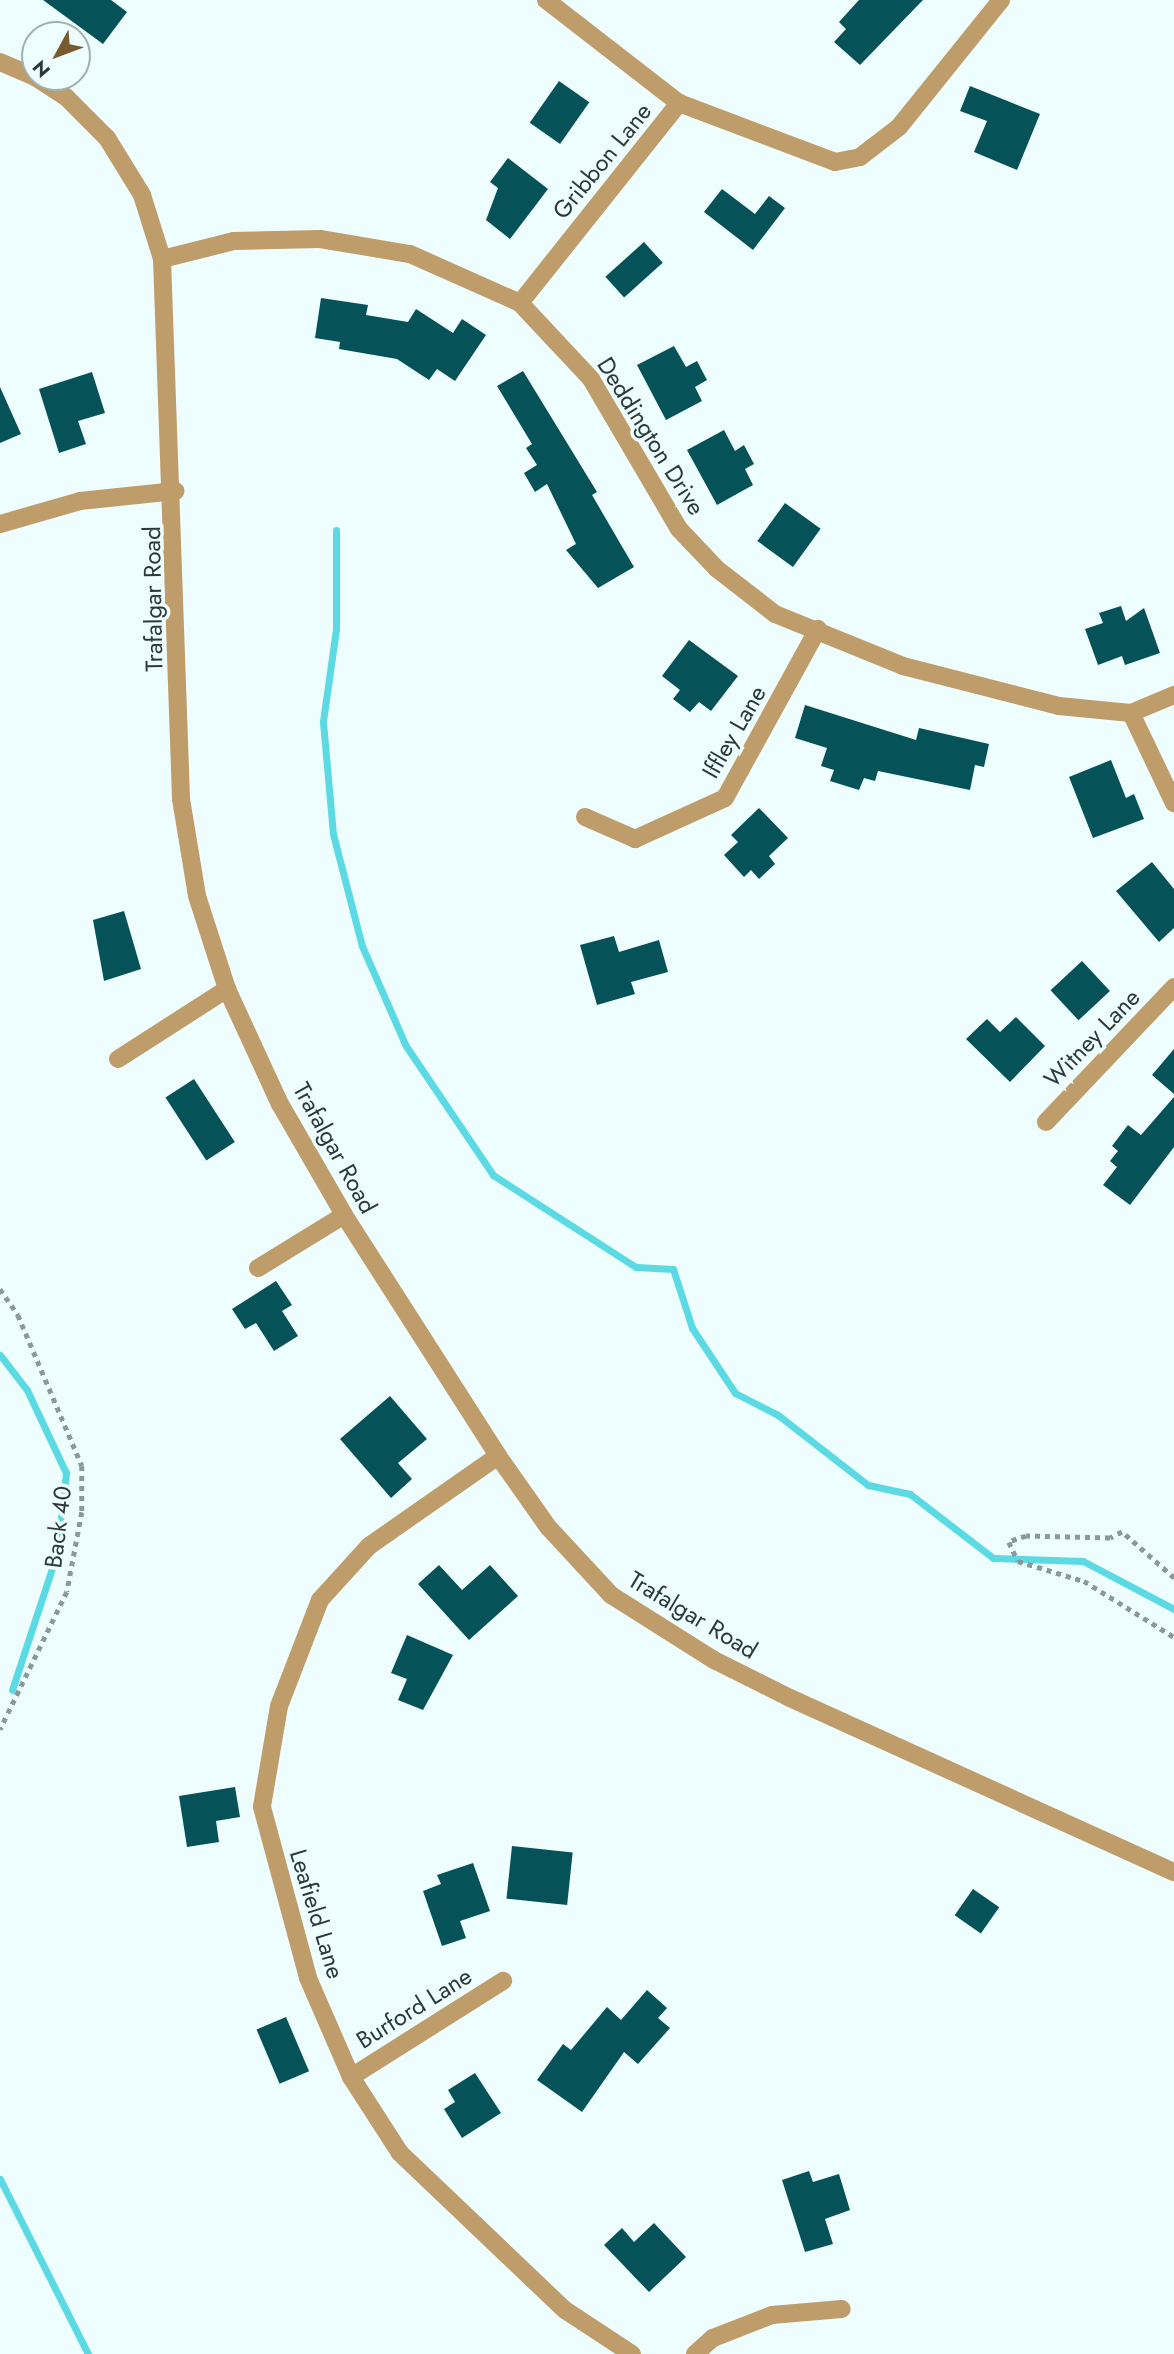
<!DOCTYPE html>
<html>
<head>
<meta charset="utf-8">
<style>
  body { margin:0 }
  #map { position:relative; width:1174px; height:2354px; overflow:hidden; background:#eefdfe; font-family:Jost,sans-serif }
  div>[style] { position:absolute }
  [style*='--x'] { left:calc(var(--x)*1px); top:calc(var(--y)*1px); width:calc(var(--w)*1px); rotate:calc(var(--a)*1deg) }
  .stream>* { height:7px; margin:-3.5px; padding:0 3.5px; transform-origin:3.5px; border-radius:3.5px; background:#5cdae4 }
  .building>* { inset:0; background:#055358; transform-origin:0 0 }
  .path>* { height:4.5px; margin-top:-2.25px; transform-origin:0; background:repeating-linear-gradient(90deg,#8a999a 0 5px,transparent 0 10px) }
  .minor>* { height:18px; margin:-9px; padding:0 9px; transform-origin:9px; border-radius:9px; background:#be9d6b }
  .tertiary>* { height:18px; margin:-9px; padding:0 9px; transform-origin:9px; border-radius:9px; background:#be9d6b }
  span { translate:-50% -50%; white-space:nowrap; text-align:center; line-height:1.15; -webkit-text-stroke:7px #eefdfe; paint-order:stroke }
  .street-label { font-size:24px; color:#2b393b }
  .north { position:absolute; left:21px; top:21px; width:70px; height:70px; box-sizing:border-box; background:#eefdfe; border:2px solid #a0afb0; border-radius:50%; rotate:229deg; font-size:19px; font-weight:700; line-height:28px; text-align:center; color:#2b393b }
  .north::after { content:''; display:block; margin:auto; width:24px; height:32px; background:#775b2e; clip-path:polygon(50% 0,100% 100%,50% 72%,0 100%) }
</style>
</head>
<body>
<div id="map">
  <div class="stream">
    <i style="--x:336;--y:530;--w:99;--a:90"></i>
    <i style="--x:336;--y:629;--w:94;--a:98"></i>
    <i style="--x:323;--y:722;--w:112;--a:84.9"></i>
    <i style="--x:333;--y:834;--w:116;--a:75.5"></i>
    <i style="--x:362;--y:946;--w:109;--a:66.3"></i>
    <i style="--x:406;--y:1046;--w:156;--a:56"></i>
    <i style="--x:493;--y:1175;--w:170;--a:32.8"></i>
    <i style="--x:636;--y:1267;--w:37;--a:3"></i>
    <i style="--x:673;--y:1269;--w:62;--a:72.1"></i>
    <i style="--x:692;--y:1328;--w:78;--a:56.5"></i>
    <i style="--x:735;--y:1393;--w:48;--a:27.1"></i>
    <i style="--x:778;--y:1415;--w:114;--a:37.9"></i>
    <i style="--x:868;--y:1485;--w:43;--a:12.1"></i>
    <i style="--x:910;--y:1494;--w:105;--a:37.6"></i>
    <i style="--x:993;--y:1558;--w:90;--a:1.9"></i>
    <i style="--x:1083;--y:1561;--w:103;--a:27.8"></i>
    <i style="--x:0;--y:1355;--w:44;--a:52.4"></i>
    <i style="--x:27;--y:1390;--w:92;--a:64.8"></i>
    <i style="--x:66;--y:1473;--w:81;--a:96.4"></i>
    <i style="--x:57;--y:1553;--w:144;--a:108.2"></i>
    <i style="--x:0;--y:2179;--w:196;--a:63.3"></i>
  </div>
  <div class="building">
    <i style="clip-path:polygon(43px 0,111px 0,127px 12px,103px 44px)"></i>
    <i style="clip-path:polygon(859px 0,923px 0,860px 65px,834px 42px,846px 29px,839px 22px)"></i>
    <i style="left:559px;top:81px;width:37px;height:51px;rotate:35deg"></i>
    <i style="clip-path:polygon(970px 86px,1040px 114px,1017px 170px,974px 152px,987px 121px,960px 111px)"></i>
    <i style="clip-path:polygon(508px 158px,548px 189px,510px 239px,486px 220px,498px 188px,490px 182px)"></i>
    <i style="clip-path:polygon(722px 189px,755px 214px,769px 196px,785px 208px,753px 250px,704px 212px)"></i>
    <i style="left:644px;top:242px;width:28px;height:52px;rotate:48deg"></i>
    <i style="clip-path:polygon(321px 298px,368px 305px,366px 315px,408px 322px,416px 309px,453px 333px,462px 319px,486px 335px,455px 381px,437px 369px,429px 380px,397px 359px,339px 349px,340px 342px,315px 338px)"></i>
    <i style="clip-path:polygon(674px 346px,686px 367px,697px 361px,707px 380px,695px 387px,702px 401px,666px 420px,637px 365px)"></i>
    <i style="clip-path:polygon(523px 371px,597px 492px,592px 495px,634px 567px,598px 588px,566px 550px,576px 544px,547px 484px,535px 492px,524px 473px,537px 465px,526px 448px,532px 444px,497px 386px)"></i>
    <i style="clip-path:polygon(92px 372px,105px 413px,78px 421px,86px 444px,59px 453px,39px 389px)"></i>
    <i style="clip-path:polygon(0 387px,21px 434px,0 443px)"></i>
    <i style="clip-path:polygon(724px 430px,735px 451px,744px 445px,754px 464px,745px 469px,753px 485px,717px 505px,687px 450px)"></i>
    <i style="left:785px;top:503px;width:44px;height:47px;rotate:36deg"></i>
    <i style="clip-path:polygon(1121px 606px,1126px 621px,1144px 608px,1160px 653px,1125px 665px,1122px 656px,1098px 665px,1085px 629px,1103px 623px,1099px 613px)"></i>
    <i style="clip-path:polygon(689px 640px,738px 676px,711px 711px,699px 702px,690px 712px,673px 699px,680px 690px,662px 676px)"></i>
    <i style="clip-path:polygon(805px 705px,916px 740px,919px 728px,989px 744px,984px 767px,975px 765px,970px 790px,878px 771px,875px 781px,864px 778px,859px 790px,830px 781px,834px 770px,821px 766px,827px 748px,795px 738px)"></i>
    <i style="clip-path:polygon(1111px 760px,1126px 798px,1134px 794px,1144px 819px,1093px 838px,1069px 777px)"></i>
    <i style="clip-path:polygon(759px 808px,788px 838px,769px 856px,775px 864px,759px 879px,751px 870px,744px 877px,724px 855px,738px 842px,731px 835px)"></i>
    <i style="clip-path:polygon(1152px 862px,1174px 889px,1174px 928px,1159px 942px,1116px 891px)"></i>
    <i style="clip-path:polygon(124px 911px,141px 969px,104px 981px,93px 920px)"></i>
    <i style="clip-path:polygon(614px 936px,619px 952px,659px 940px,668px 972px,631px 982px,635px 994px,597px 1005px,580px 945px)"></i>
    <i style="left:1082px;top:961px;width:41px;height:43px;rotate:47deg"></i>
    <i style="clip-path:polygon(1016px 1017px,1045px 1046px,1010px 1082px,966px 1039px,987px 1019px,1000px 1032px)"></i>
    <i style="clip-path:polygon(1174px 1049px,1174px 1094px,1152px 1075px)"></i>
    <i style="left:194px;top:1079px;width:75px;height:34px;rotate:57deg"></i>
    <i style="clip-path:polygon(1174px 1097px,1174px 1147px,1130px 1205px,1103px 1185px,1117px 1167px,1110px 1161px,1118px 1151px,1112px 1146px,1128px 1125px,1141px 1135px)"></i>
    <i style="clip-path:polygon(276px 1281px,292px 1305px,282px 1311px,298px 1336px,274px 1351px,256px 1323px,245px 1329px,232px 1309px)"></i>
    <i style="clip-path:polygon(390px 1396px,427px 1439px,398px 1463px,412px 1479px,391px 1498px,340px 1439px)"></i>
    <i style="clip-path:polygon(439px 1565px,462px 1590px,490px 1565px,518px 1596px,469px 1640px,418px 1584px)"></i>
    <i style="clip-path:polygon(407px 1635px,453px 1655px,423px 1710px,398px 1700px,407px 1679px,391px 1673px)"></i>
    <i style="clip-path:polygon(235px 1787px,240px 1817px,216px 1821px,219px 1842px,187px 1847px,179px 1796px)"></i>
    <i style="left:512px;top:1846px;width:61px;height:53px;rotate:6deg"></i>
    <i style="clip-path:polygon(473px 1863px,490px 1911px,460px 1921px,466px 1938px,442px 1946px,423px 1891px,441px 1884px,437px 1875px)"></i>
    <i style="left:973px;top:1889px;width:32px;height:32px;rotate:35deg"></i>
    <i style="clip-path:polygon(647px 1990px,667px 2008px,658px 2018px,670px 2028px,638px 2064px,624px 2052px,582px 2112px,537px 2080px,563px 2044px,571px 2050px,607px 2007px,621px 2020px)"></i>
    <i style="left:286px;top:2017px;width:59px;height:32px;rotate:67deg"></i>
    <i style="clip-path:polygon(475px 2073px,501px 2113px,462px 2138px,444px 2109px,455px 2102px,448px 2090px)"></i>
    <i style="clip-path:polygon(809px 2171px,813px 2182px,839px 2174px,850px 2210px,825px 2219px,833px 2244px,805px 2252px,782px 2180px)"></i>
    <i style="clip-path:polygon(654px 2223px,686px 2257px,649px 2292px,604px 2245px,622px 2228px,634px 2242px)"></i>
  </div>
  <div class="path">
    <i style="--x:0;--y:1289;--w:32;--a:55"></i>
    <i style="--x:18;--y:1315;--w:164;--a:67"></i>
    <i style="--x:82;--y:1466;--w:46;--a:90"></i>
    <i style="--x:82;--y:1512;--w:81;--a:100.6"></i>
    <i style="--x:67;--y:1592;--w:153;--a:115.9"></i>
    <i style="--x:1174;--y:1578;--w:69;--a:-138.5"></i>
    <i style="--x:1122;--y:1532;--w:13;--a:153"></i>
    <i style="--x:1110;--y:1538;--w:84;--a:-178.6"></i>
    <i style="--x:1026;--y:1536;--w:18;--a:161"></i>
    <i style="--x:1009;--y:1542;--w:21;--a:65"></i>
    <i style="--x:1018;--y:1561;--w:69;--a:16.9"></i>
    <i style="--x:1084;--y:1581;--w:106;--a:31.9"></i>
  </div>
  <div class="minor">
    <i style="--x:546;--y:0;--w:168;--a:37.8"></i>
    <i style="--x:679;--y:103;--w:167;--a:20.7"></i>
    <i style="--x:835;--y:162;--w:25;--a:-11"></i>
    <i style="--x:860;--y:157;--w:49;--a:-37.6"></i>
    <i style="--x:899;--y:127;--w:163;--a:-51.2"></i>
    <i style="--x:162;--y:259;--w:74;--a:-14"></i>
    <i style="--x:234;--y:241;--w:86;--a:-1.3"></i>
    <i style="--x:320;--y:239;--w:91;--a:9.5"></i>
    <i style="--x:410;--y:254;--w:120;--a:24"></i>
    <i style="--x:520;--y:303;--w:104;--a:46.9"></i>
    <i style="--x:591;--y:379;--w:174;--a:59.6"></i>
    <i style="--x:679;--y:529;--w:55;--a:46.5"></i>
    <i style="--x:717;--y:569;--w:73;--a:37.8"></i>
    <i style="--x:775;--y:614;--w:138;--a:22.1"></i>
    <i style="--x:903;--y:666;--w:161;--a:14.4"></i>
    <i style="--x:1059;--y:706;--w:72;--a:5.6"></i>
    <i style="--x:1131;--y:713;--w:47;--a:-22.7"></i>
    <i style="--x:520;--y:303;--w:256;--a:-51.5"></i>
    <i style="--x:0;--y:524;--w:83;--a:-16"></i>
    <i style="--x:80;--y:501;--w:96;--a:-6"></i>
    <i style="--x:1131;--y:713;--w:100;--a:64.5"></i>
    <i style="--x:585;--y:817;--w:55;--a:23.7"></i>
    <i style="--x:635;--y:839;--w:99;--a:-24.5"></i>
    <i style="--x:725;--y:798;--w:193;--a:-61.2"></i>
    <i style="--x:118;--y:1059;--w:130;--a:-32.7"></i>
    <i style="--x:1046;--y:1122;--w:186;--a:-46.5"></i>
    <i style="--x:258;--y:1268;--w:101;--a:-31.6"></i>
    <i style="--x:498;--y:1456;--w:157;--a:145.1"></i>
    <i style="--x:369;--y:1546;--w:73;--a:132.2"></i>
    <i style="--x:320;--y:1600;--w:114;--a:111.1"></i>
    <i style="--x:279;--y:1706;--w:102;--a:99.6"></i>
    <i style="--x:262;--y:1807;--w:177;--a:74.9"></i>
    <i style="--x:308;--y:1978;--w:108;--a:66.5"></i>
    <i style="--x:351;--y:2077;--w:90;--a:57.2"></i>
    <i style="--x:400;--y:2153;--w:228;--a:43.6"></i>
    <i style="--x:565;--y:2310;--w:80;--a:33.3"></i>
    <i style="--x:351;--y:2077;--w:180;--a:-32.3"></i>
    <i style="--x:695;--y:2354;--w:24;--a:-42"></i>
    <i style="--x:713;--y:2338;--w:63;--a:-21.3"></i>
    <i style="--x:772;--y:2315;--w:70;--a:-4.9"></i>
  </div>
  <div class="tertiary">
    <i style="--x:0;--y:62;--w:38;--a:23"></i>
    <i style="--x:35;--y:77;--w:37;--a:33"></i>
    <i style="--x:66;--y:97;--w:58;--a:45"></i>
    <i style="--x:107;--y:138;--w:67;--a:58.4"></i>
    <i style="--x:142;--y:195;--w:67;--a:72.6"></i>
    <i style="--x:162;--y:259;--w:540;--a:87.98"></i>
    <i style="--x:181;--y:799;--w:98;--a:80.6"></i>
    <i style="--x:197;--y:896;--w:98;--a:72.1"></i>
    <i style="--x:227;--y:989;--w:127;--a:65.3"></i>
    <i style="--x:280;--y:1104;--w:128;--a:60"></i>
    <i style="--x:344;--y:1215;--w:286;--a:57.4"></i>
    <i style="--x:498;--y:1456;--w:87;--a:54.8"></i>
    <i style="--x:548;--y:1527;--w:93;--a:47.2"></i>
    <i style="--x:611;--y:1595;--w:122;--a:32.3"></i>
    <i style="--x:714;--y:1660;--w:85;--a:26.6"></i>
    <i style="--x:790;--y:1698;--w:422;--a:24.4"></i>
  </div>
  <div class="street-label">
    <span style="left:602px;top:161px;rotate:-51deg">Gribbon Lane</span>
    <span style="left:651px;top:436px;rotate:58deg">Deddington Drive</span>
    <span style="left:153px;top:599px;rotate:-91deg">Trafalgar Road</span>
    <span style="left:734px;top:732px;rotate:-60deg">Iffley Lane</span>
    <span style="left:1092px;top:1038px;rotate:-46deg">Witney Lane</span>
    <span style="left:335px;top:1148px;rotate:61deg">Trafalgar Road</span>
    <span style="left:58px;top:1527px;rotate:-83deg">Back 40</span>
    <span style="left:693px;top:1615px;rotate:31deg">Trafalgar Road</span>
    <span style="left:317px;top:1914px;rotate:73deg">Leafield Lane</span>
    <span style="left:414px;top:2008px;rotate:-32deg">Burford Lane</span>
  </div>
  <div class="north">N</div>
</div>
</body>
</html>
